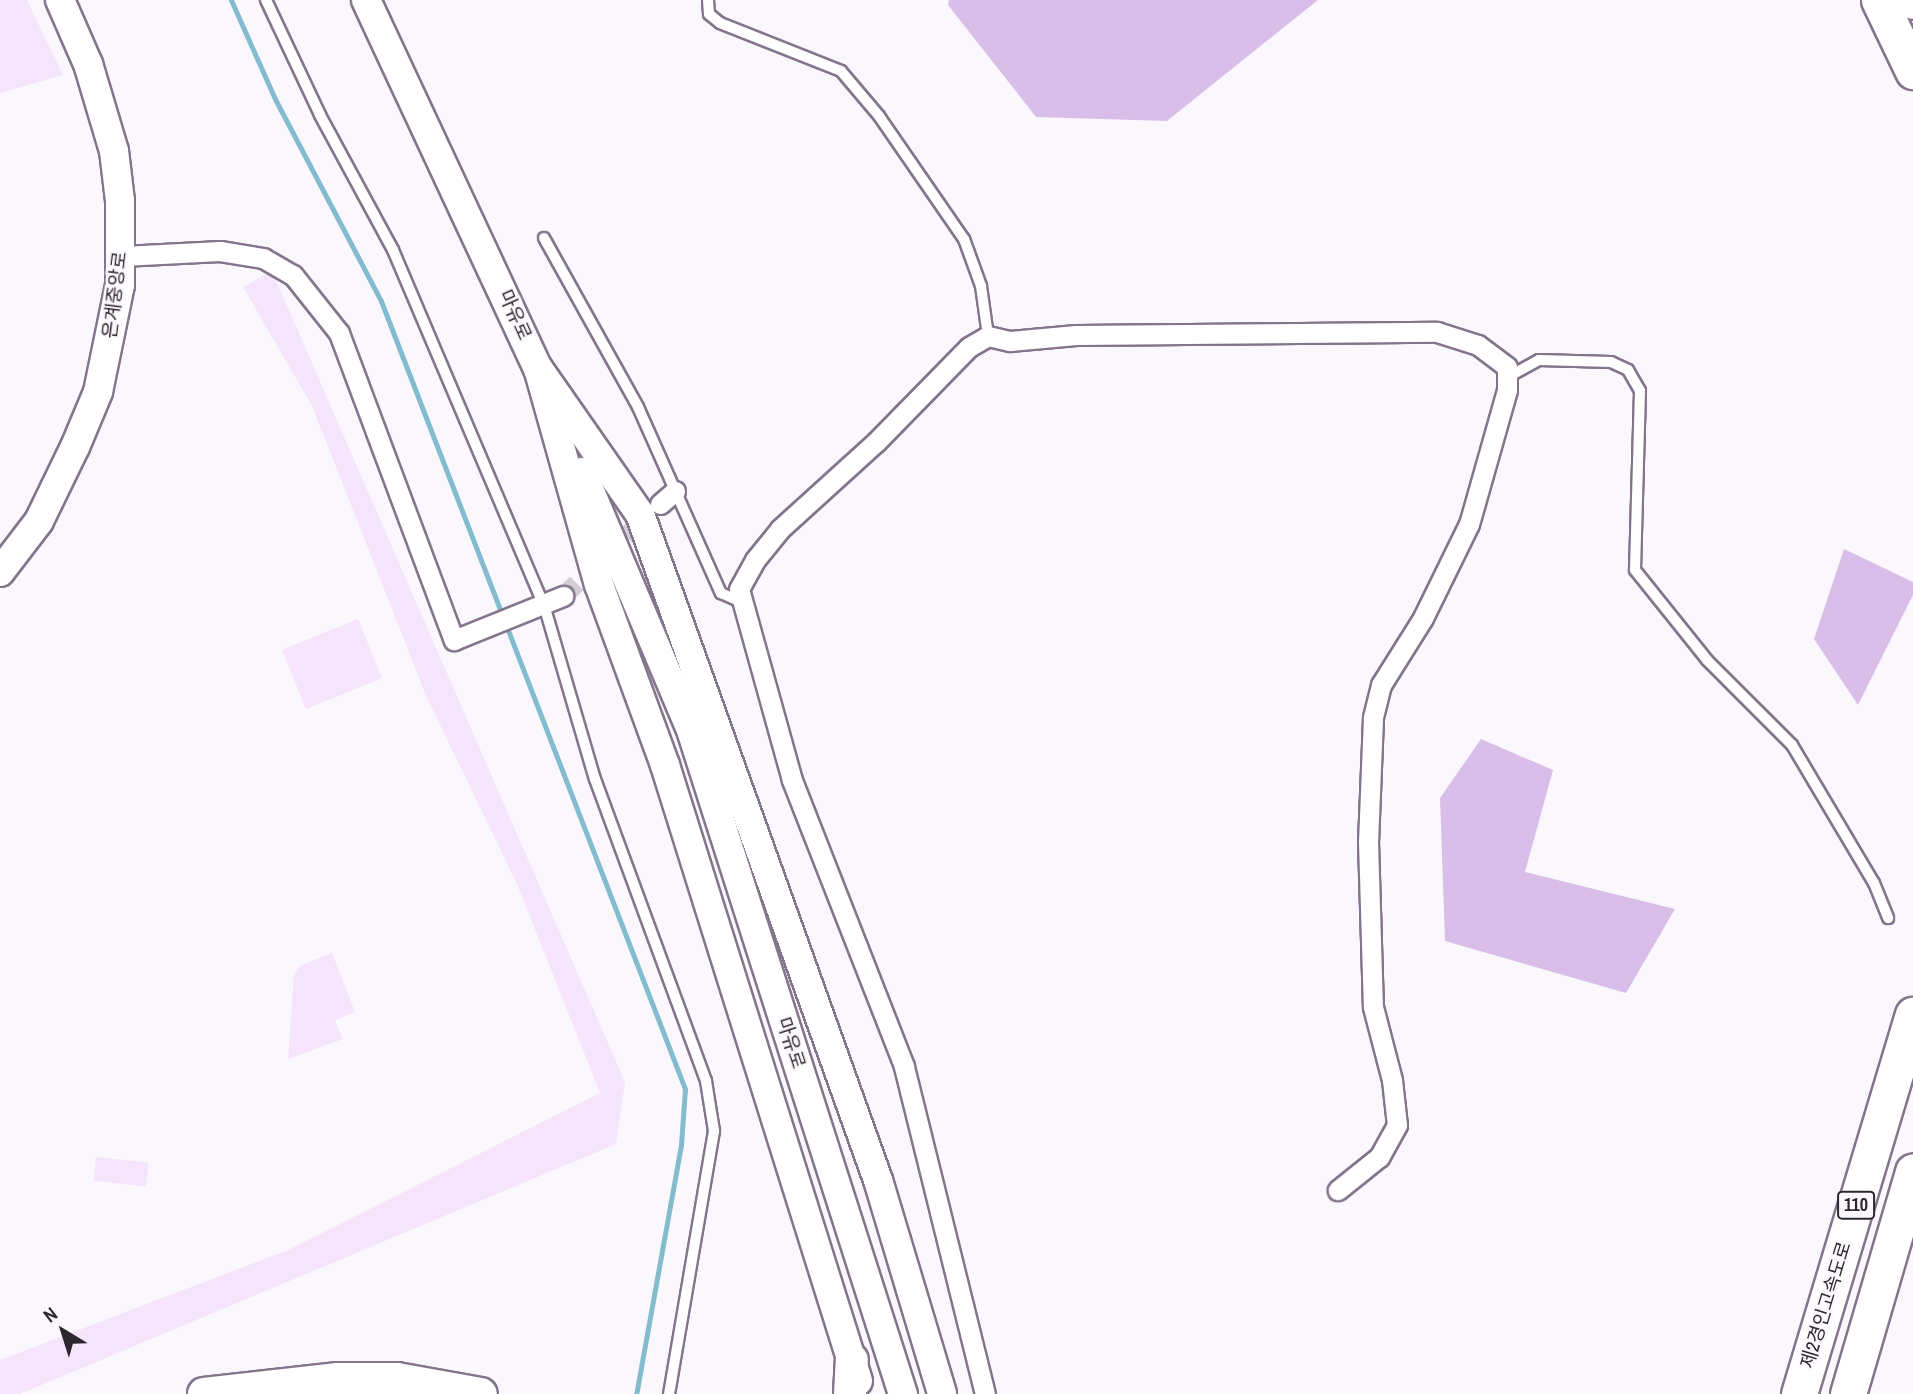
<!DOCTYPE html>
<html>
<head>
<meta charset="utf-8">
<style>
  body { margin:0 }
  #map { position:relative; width:1913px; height:1394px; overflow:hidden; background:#fbf8fd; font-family:"Archivo Narrow","Noto Sans KR",sans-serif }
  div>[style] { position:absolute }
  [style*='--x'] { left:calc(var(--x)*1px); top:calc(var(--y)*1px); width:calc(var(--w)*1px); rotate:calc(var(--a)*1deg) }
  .green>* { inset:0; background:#f4e5fc; transform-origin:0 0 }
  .forest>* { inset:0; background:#d9bee9 }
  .stream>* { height:5px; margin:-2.5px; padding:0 2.5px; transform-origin:2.5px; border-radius:2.5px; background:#83bbcf }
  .street-tunnel>* { height:19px; margin-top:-9.5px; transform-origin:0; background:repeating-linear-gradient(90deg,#d2ced4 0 19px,transparent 0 29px) }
  .roads { filter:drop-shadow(2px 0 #83758c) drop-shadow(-2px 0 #83758c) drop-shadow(0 2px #83758c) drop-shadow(0 -2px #83758c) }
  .lane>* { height:10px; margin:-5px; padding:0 5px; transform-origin:5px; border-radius:5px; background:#fff }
  .street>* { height:19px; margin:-9.5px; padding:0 9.5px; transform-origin:9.5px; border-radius:9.5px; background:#fff }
  .secondary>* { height:28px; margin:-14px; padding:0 14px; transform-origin:14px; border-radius:14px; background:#fff }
  .primary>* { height:32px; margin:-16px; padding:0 16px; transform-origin:16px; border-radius:16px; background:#fff }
  .highway>* { height:35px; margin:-17.5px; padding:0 17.5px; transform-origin:17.5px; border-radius:17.5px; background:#fff }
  span { translate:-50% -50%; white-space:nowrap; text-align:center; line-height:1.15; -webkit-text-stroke:5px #fbf8fd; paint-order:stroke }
  .shield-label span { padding:2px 5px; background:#fbf8fd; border:2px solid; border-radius:5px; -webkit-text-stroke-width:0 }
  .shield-label { font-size:18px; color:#2c262f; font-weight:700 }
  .street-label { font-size:19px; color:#2c262f }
  .north { position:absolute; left:28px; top:1296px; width:70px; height:70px; -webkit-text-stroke:5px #fbf8fd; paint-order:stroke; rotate:322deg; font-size:19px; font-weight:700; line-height:28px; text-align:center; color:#2c262f }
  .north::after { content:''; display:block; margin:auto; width:24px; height:32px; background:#2c262f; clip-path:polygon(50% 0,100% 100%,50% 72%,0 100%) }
</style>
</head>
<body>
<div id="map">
  <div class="green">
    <i style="clip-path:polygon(0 0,27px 0,63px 75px,0 93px)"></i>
    <i style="clip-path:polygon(272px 271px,625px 1082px,616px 1144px,20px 1394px,0 1394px,0 1360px,288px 1250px,600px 1093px,517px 884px,427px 698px,312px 406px,243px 287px)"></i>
    <i style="left:358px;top:619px;width:64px;height:82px;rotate:68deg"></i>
    <i style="clip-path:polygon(332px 953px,355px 1012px,335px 1020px,343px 1039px,288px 1059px,294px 975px,301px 965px)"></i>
    <i style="left:96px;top:1157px;width:53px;height:24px;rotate:6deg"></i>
  </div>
  <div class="forest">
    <i style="clip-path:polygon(949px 0,1318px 0,1167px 121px,1036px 117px,948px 5px)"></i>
    <i style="clip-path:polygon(1844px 549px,1913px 582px,1913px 595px,1858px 705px,1814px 639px)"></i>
    <i style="clip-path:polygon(1481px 739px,1553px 770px,1525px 872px,1675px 909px,1626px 993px,1445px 941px,1440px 798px)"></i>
  </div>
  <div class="stream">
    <i style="--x:231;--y:0;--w:108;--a:66"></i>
    <i style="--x:275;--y:99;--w:228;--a:62.3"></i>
    <i style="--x:381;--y:301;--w:845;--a:68.9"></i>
    <i style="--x:685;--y:1089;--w:56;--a:94.1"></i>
    <i style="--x:681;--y:1145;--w:253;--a:100.2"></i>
  </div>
  <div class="street-tunnel">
    <i style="--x:563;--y:596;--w:119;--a:-43.6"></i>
  </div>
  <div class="roads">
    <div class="lane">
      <i style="--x:266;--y:0;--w:127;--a:64.8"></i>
      <i style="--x:320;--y:115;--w:153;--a:61.6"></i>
      <i style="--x:393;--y:250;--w:386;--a:67"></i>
      <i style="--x:544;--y:605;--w:181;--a:73.7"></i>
      <i style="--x:595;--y:779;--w:322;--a:69.8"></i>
      <i style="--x:706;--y:1081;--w:51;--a:80.9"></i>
      <i style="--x:714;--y:1131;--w:267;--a:99.7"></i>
      <i style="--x:708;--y:0;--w:14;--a:86"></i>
      <i style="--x:709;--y:14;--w:14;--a:39"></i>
      <i style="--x:720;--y:23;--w:130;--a:21.6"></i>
      <i style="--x:841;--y:71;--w:59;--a:49.8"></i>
      <i style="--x:879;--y:116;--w:150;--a:55.4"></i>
      <i style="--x:964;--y:239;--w:50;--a:70.1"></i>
      <i style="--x:981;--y:286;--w:50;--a:82"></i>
      <i style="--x:544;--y:238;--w:193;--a:60.9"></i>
      <i style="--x:638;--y:407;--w:204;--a:66"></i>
      <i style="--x:721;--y:593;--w:22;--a:24"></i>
      <i style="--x:1508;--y:377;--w:35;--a:-29"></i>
      <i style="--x:1539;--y:360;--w:72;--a:1.6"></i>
      <i style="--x:1611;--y:362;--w:19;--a:25"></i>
      <i style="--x:1628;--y:370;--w:24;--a:60"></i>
      <i style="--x:1640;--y:391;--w:179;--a:91.6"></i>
      <i style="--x:1635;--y:570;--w:115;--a:51.3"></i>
      <i style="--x:1707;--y:660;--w:120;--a:45"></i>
      <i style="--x:1792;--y:745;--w:161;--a:59.3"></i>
      <i style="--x:1874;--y:883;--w:38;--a:68"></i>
    </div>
    <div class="street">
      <i style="--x:122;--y:256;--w:98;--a:-2.9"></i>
      <i style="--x:220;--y:251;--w:44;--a:9.2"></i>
      <i style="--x:263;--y:258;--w:34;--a:30"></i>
      <i style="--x:293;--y:275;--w:74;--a:51.6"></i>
      <i style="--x:339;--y:333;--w:328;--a:69.5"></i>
      <i style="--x:454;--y:640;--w:118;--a:-22"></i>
      <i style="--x:660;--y:504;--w:20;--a:-41"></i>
      <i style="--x:985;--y:1394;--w:338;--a:-103.9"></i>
      <i style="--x:904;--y:1066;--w:307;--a:-111.4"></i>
      <i style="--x:792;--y:780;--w:198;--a:-105.5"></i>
      <i style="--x:739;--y:589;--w:33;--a:-61"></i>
      <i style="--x:755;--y:560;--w:40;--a:-51"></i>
      <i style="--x:780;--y:529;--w:130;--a:-42.2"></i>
      <i style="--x:876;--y:442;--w:133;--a:-45.6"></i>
      <i style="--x:969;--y:347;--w:22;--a:-30"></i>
      <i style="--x:988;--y:336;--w:23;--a:13"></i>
      <i style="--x:1010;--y:341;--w:66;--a:-5.2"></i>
      <i style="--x:1076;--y:335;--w:361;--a:-0.5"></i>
      <i style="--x:1437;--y:332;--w:43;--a:17.6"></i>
      <i style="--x:1478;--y:345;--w:36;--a:37"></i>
      <i style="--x:1507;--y:367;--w:23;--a:90"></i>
      <i style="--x:1507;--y:390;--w:139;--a:105.8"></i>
      <i style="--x:1469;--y:524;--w:105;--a:116.1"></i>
      <i style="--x:1423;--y:618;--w:79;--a:122.1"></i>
      <i style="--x:1381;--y:685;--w:34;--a:104"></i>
      <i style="--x:1373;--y:718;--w:123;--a:92.3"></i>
      <i style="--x:1368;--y:841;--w:166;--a:88.3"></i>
      <i style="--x:1373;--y:1007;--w:75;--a:75.4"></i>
      <i style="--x:1392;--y:1080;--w:45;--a:83.7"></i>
      <i style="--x:1397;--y:1125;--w:37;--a:119"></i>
      <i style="--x:1379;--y:1157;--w:53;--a:141.2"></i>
    </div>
    <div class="secondary">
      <i style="--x:366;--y:0;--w:426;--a:65"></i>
      <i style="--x:582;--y:472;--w:283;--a:67.1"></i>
      <i style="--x:692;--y:733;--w:694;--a:72.3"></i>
      <i style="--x:0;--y:572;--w:64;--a:-52.6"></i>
      <i style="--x:39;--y:521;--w:82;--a:-64.1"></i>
      <i style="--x:75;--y:447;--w:60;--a:-67.3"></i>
      <i style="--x:98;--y:392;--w:109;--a:-78.4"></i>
      <i style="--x:120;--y:285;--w:84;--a:-90"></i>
      <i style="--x:120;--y:201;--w:50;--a:-96.8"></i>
      <i style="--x:114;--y:151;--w:91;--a:-106.6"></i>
      <i style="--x:88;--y:64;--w:70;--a:-113.6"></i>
      <i style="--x:858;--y:1381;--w:646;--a:-107.4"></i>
      <i style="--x:665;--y:765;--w:192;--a:-110.1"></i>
      <i style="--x:599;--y:585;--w:225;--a:-105.7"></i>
      <i style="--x:538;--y:368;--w:178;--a:55.1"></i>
      <i style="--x:640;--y:514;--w:707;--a:70.34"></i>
      <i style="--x:878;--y:1180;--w:223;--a:73.3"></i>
    </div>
    <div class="primary">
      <i style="--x:204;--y:1394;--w:135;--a:-6.4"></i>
      <i style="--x:338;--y:1379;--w:59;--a:0"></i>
      <i style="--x:397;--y:1379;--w:85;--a:10.1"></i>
      <i style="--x:850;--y:1394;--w:34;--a:-87"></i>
    </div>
    <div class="highway">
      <i style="--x:1879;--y:0;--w:79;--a:64.4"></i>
      <i style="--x:1912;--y:0;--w:1;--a:45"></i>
      <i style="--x:1799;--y:1394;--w:396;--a:-73.3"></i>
      <i style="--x:1848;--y:1394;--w:232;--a:-73.7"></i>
    </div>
  </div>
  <div class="shield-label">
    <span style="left:1856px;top:1205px">110</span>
  </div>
  <div class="street-label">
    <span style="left:115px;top:295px;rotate:-83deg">은계중앙로</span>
    <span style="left:515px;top:315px;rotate:66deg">마유로</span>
    <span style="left:791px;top:1043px;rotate:72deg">마유로</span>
    <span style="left:1826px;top:1305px;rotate:-73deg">제2경인고속도로</span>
  </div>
  <div class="north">N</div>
</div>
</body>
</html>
